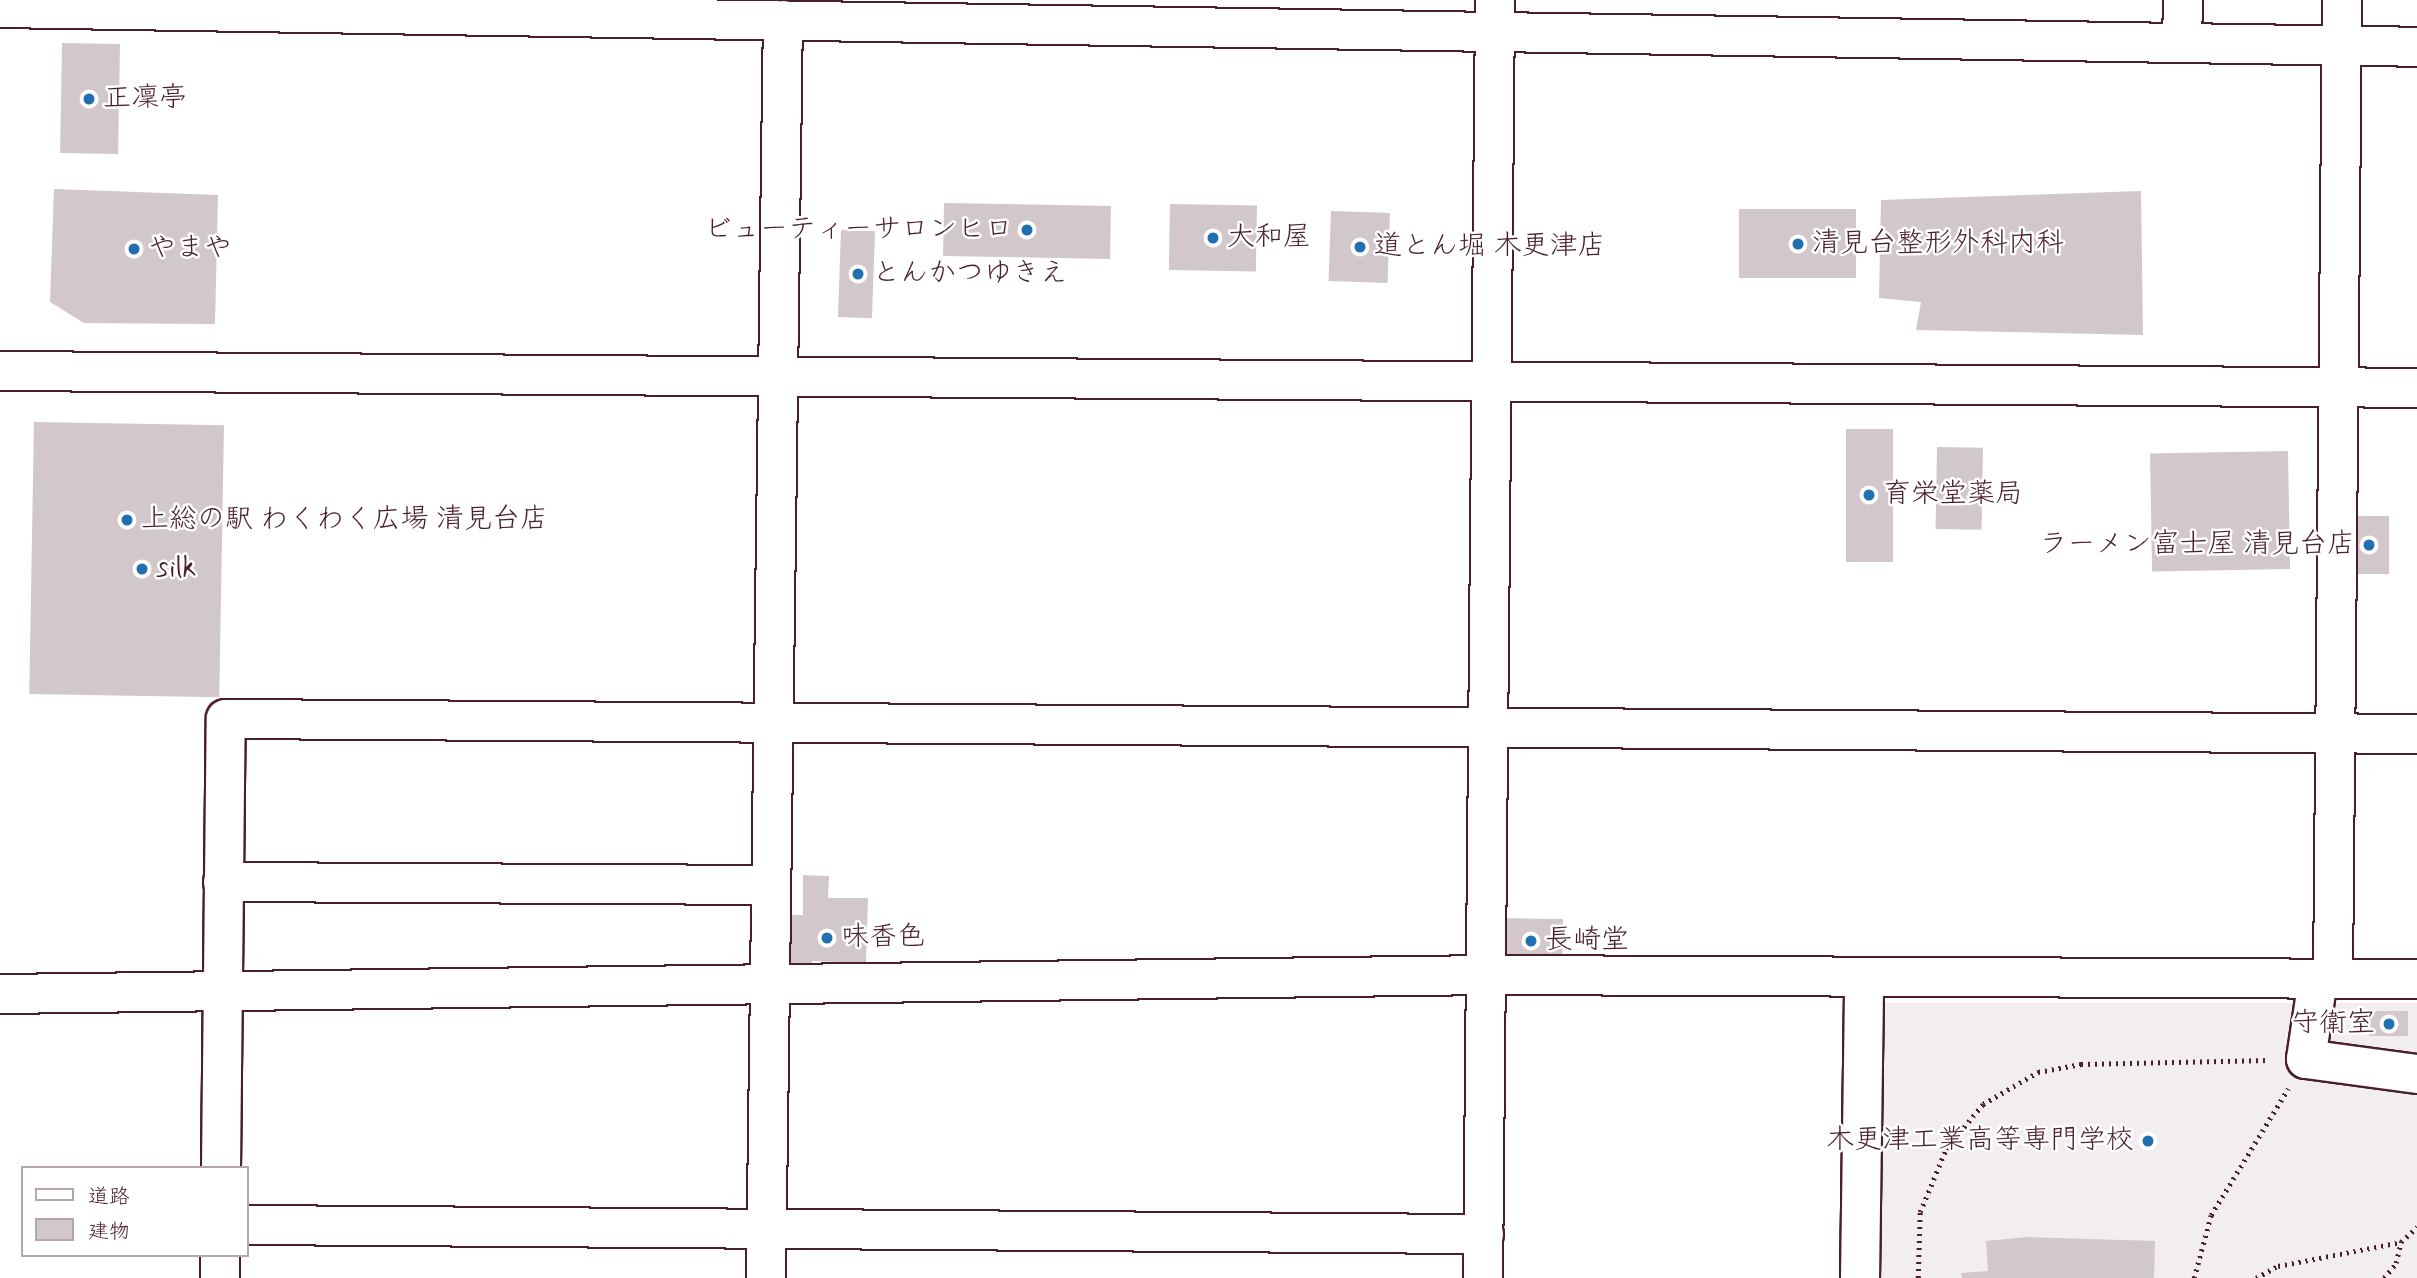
<!DOCTYPE html>
<html>
<head>
<meta charset="utf-8">
<style>
  body { margin:0 }
  #map { position:relative; width:2417px; height:1278px; overflow:hidden; background:#fff; font-family:Mynerve,"Klee One",sans-serif }
  div>[style] { position:absolute }
  [style*='--x'] { left:calc(var(--x)*1px); top:calc(var(--y)*1px); width:calc(var(--w)*1px); rotate:calc(var(--a)*1deg) }
  .built>* { inset:0; background:#f2eeef; transform-origin:0 0 }
  .building>* { inset:0; background:#d2c7cb; transform-origin:0 0 }
  .path>* { height:4.5px; margin-top:-2.25px; transform-origin:0; background:repeating-linear-gradient(90deg,#4a1f2b 0 2px,transparent 0 7px) }
  .roads { filter:drop-shadow(2px 0 #4a1f2b) drop-shadow(-2px 0 #4a1f2b) drop-shadow(0 2px #4a1f2b) drop-shadow(0 -2px #4a1f2b) }
  .minor>* { height:38px; margin:-19px; padding:0 19px; transform-origin:19px; border-radius:19px; background:#fff }
  .dots>* { width:19px; height:19px; translate:-50% -50%; box-sizing:border-box; border:4px solid #fff; border-radius:50% }
  span { translate:-50% -50%; white-space:nowrap; text-align:center; line-height:1.15; -webkit-text-stroke:5px #fff; paint-order:stroke }
  .poi-label { font-size:28px; color:#4a1f2b }
  .left { translate:0 -50%; text-align:left }
  .right { translate:-100% -50%; text-align:right }
  .legend { position:absolute; left:21px; top:1166px; width:228px; height:91px; box-sizing:border-box; background:#fff; border:2px solid #b7a5aa; margin:0; padding:9px 12px; list-style:none; font-size:21px; color:#4a1f2b }
  .legend li { display:flex; align-items:center; gap:14px; height:35px }
  .legend b { width:35px; border:2px solid #b7a5aa }
</style>
</head>
<body>
<div id="map">
  <div class="built">
    <i style="left:2417px;top:1003px;width:275px;height:536px;rotate:90deg"></i>
  </div>
  <div class="building">
    <i style="left:62px;top:43px;width:58px;height:110px;rotate:1deg"></i>
    <i style="clip-path:polygon(54px 189px,218px 195px,215px 324px,84px 323px,50px 302px)"></i>
    <i style="clip-path:polygon(2141px 191px,2143px 335px,1916px 330px,1921px 302px,1879px 298px,1881px 200px)"></i>
    <i style="left:944px;top:203px;width:167px;height:53px;rotate:1deg"></i>
    <i style="left:1170px;top:204px;width:87px;height:66px;rotate:1deg"></i>
    <i style="left:1739px;top:209px;width:117px;height:69px"></i>
    <i style="left:1331px;top:211px;width:59px;height:70px;rotate:2deg"></i>
    <i style="left:841px;top:230px;width:34px;height:87px;rotate:2deg"></i>
    <i style="left:34px;top:422px;width:190px;height:272px;rotate:1deg"></i>
    <i style="left:1846px;top:429px;width:47px;height:133px"></i>
    <i style="left:1937px;top:447px;width:46px;height:82px;rotate:1deg"></i>
    <i style="left:2288px;top:451px;width:118px;height:138px;rotate:89deg"></i>
    <i style="left:2350px;top:516px;width:39px;height:58px"></i>
    <i style="clip-path:polygon(803px 875px,829px 876px,828px 898px,868px 898px,866px 963px,812px 961px,812px 975px,787px 974px,787px 915px,803px 915px)"></i>
    <i style="left:1499px;top:918px;width:64px;height:45px;rotate:1deg"></i>
    <i style="left:2408px;top:1011px;width:25px;height:39px;rotate:90deg"></i>
    <i style="clip-path:polygon(2028px 1237px,2155px 1241px,2154px 1278px,1962px 1278px,1961px 1273px,1988px 1271px,1986px 1241px)"></i>
  </div>
  <div class="path">
    <i style="--x:1918;--y:1278;--w:66;--a:-88.3"></i>
    <i style="--x:1920;--y:1212;--w:68;--a:-67.6"></i>
    <i style="--x:1946;--y:1149;--w:58;--a:-50.6"></i>
    <i style="--x:1983;--y:1104;--w:64;--a:-30.2"></i>
    <i style="--x:2038;--y:1072;--w:44;--a:-10.5"></i>
    <i style="--x:2081;--y:1064;--w:189;--a:-1.2"></i>
    <i style="--x:2194;--y:1278;--w:65;--a:-74.9"></i>
    <i style="--x:2211;--y:1215;--w:148;--a:-58.6"></i>
    <i style="--x:2256;--y:1278;--w:25;--a:-29"></i>
    <i style="--x:2278;--y:1266;--w:125;--a:-11"></i>
    <i style="--x:2384;--y:1278;--w:19;--a:-51"></i>
    <i style="--x:2396;--y:1263;--w:22;--a:-77"></i>
    <i style="--x:2401;--y:1242;--w:22;--a:-43"></i>
  </div>
  <div class="roads">
    <div class="minor">
      <i style="--x:0;--y:8;--w:2417;--a:0.92"></i>
      <i style="--x:2182;--y:43;--w:43;--a:-88.7"></i>
      <i style="--x:0;--y:371;--w:2417;--a:0.4"></i>
      <i style="--x:223;--y:882;--w:548;--a:0.31"></i>
      <i style="--x:2318;--y:979;--w:81;--a:98.5"></i>
      <i style="--x:2306;--y:1059;--w:112;--a:7.7"></i>
      <i style="--x:2333;--y:979;--w:979;--a:-89.47"></i>
      <i style="--x:0;--y:994;--w:1486;--a:-0.73"></i>
      <i style="--x:1486;--y:975;--w:931;--a:0.25"></i>
      <i style="--x:221;--y:1168;--w:449;--a:-89.4"></i>
      <i style="--x:226;--y:719;--w:2191;--a:0.39"></i>
      <i style="--x:247;--y:1225;--w:1237;--a:0.42"></i>
      <i style="--x:220;--y:1278;--w:23;--a:-90"></i>
      <i style="--x:766;--y:1278;--w:1258;--a:-89.23"></i>
      <i style="--x:1483;--y:1278;--w:1278;--a:-89.46"></i>
      <i style="--x:1860;--y:1278;--w:300;--a:-89.2"></i>
    </div>
  </div>
  <div class="dots">
    <i style="left:89px;top:99px;background:#1f6fb2"></i>
    <i style="left:1027px;top:230px;background:#1f6fb2"></i>
    <i style="left:1213px;top:238px;background:#1f6fb2"></i>
    <i style="left:1798px;top:244px;background:#1f6fb2"></i>
    <i style="left:1360px;top:247px;background:#1f6fb2"></i>
    <i style="left:134px;top:249px;background:#1f6fb2"></i>
    <i style="left:858px;top:274px;background:#1f6fb2"></i>
    <i style="left:1869px;top:495px;background:#1f6fb2"></i>
    <i style="left:127px;top:520px;background:#1f6fb2"></i>
    <i style="left:2369px;top:545px;background:#1f6fb2"></i>
    <i style="left:142px;top:569px;background:#1f6fb2"></i>
    <i style="left:827px;top:938px;background:#1f6fb2"></i>
    <i style="left:1531px;top:941px;background:#1f6fb2"></i>
    <i style="left:2389px;top:1024px;background:#1f6fb2"></i>
    <i style="left:2148px;top:1141px;background:#1f6fb2"></i>
  </div>
  <div class="poi-label">
    <span class="left" style="left:103px;top:99px">正凜亭</span>
    <span class="right" style="left:1013px;top:230px">ビューティーサロンヒロ</span>
    <span class="left" style="left:1227px;top:238px">大和屋</span>
    <span class="left" style="left:1812px;top:244px">清見台整形外科内科</span>
    <span class="left" style="left:1374px;top:247px">道とん堀 木更津店</span>
    <span class="left" style="left:148px;top:249px">やまや</span>
    <span class="left" style="left:872px;top:274px">とんかつゆきえ</span>
    <span class="left" style="left:1883px;top:495px">育栄堂薬局</span>
    <span class="left" style="left:141px;top:520px">上総の駅 わくわく広場 清見台店</span>
    <span class="right" style="left:2355px;top:545px">ラーメン富士屋 清見台店</span>
    <span class="left" style="left:156px;top:569px">silk</span>
    <span class="left" style="left:841px;top:938px">味香色</span>
    <span class="left" style="left:1545px;top:941px">長崎堂</span>
    <span class="right" style="left:2375px;top:1024px">守衛室</span>
    <span class="right" style="left:2134px;top:1141px">木更津工業高等専門学校</span>
  </div>
  <ul class="legend">
  <li><b style="height:9px;background:#fff"></b>道路</li>
  <li><b style="height:19px;background:#d2c7cb"></b>建物</li>
  </ul>
</div>
</body>
</html>
